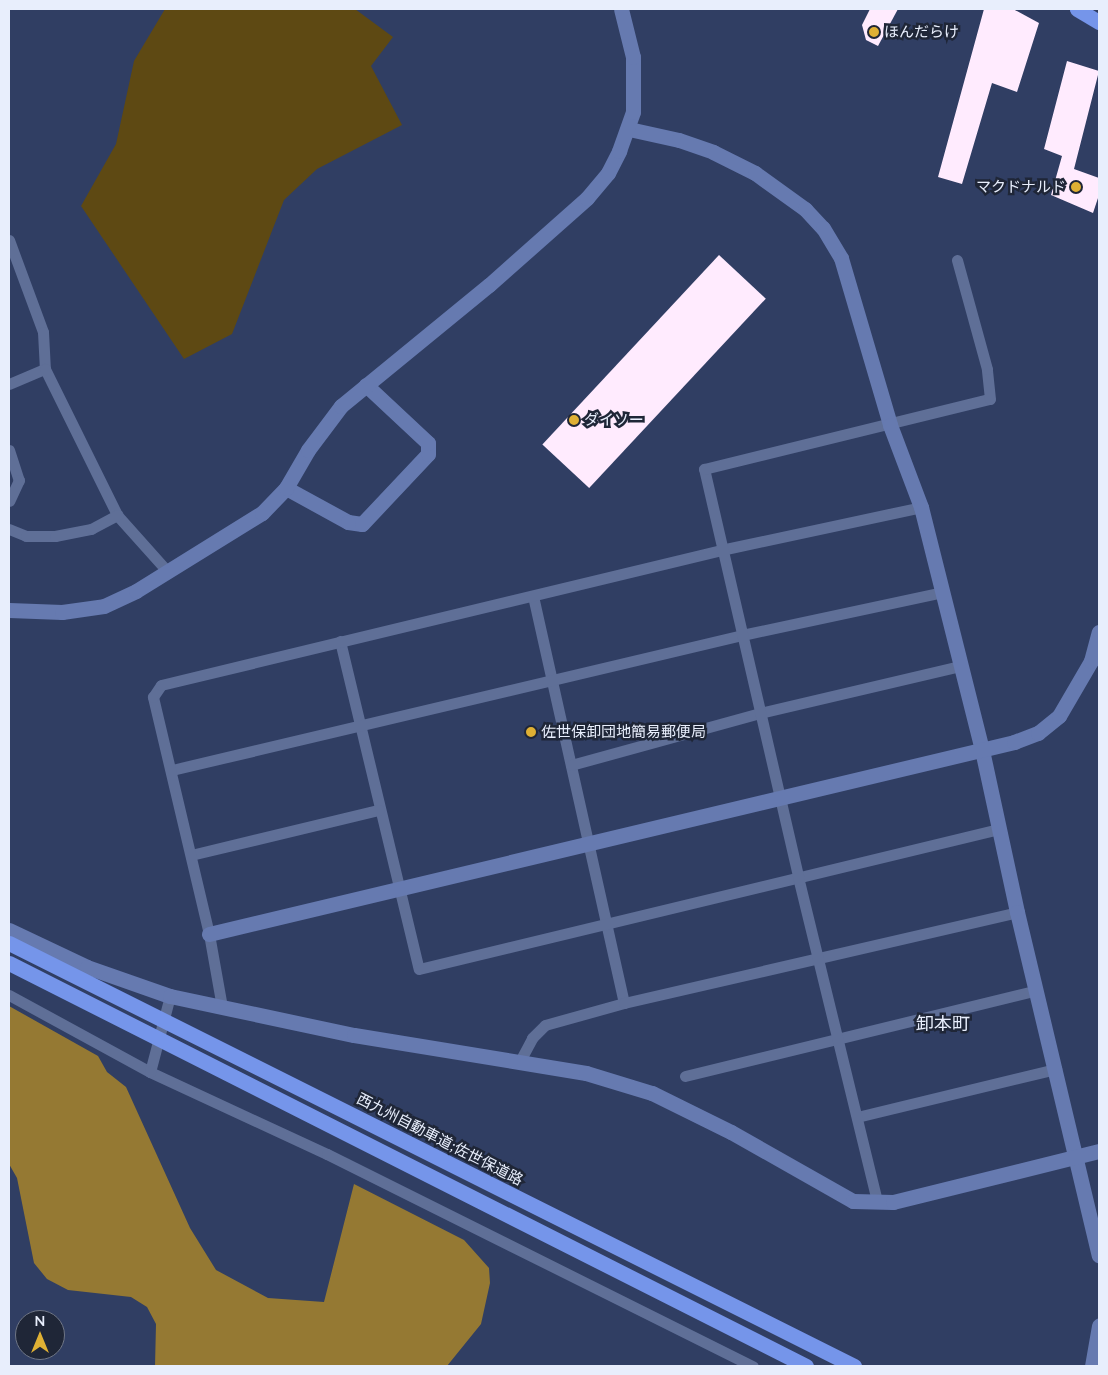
<!DOCTYPE html>
<html>
<head>
<meta charset="utf-8">
<style>
  body { margin:0 }
  #map { position:relative; width:1108px; height:1375px; overflow:hidden; background:#303e63; font-family:Lato,"Noto Sans JP",sans-serif }
  div>[style] { position:absolute }
  [style*='--x'] { left:calc(var(--x)*1px); top:calc(var(--y)*1px); width:calc(var(--w)*1px); rotate:calc(var(--a)*1deg) }
  .green>* { inset:0; background:#5e4913 }
  .forest>* { inset:0; background:#957933 }
  .building>* { inset:0; background:#ffebfe; transform-origin:0 0 }
  .street>* { height:11px; margin:-5.5px; padding:0 5.5px; transform-origin:5.5px; border-radius:5.5px; background:#5f6f97 }
  .secondary>* { height:15px; margin:-7.5px; padding:0 7.5px; transform-origin:7.5px; border-radius:7.5px; background:#667ab0 }
  .highway>* { height:15px; margin:-7.5px; padding:0 7.5px; transform-origin:7.5px; border-radius:7.5px; background:#7595ea }
  .dots>* { width:14px; height:14px; translate:-50% -50%; box-sizing:border-box; border:2px solid #1f2637; border-radius:50% }
  span { translate:-50% -50%; white-space:nowrap; text-align:center; line-height:1.15; -webkit-text-stroke:5px #1f2637; paint-order:stroke }
  .poi-label { font-size:15px; color:#e8eefc }
  .left { translate:0 -50%; text-align:left }
  .right { translate:-100% -50%; text-align:right }
  .street-label { font-size:15px; color:#e8eefc }
  .quarter-label { font-size:18px; color:#e8eefc }
  .frame { position:absolute; inset:0; border:10px solid #e8eefc; pointer-events:none }
  .north { position:absolute; left:15px; top:1310px; width:50px; height:50px; box-sizing:border-box; background:#1f2637; border:1px solid #6f7686; border-radius:50%; rotate:0deg; font-size:14px; font-weight:700; line-height:20px; text-align:center; color:#e8eefc }
  .north::after { content:''; display:block; margin:auto; width:18px; height:22px; background:#dfb034; clip-path:polygon(50% 0,100% 100%,50% 72%,0 100%) }
</style>
</head>
<body>
<div id="map">
  <div class="green">
    <i style="clip-path:polygon(165px 9px,355px 9px,393px 37px,371px 66px,402px 125px,317px 169px,284px 200px,232px 334px,184px 359px,81px 206px,116px 144px,134px 61px)"></i>
  </div>
  <div class="forest">
    <i style="clip-path:polygon(9px 1006px,98px 1056px,107px 1072px,126px 1087px,190px 1228px,216px 1270px,268px 1298px,324px 1302px,354px 1184px,464px 1240px,489px 1268px,490px 1283px,481px 1324px,447px 1366px,155px 1366px,156px 1324px,147px 1307px,131px 1297px,68px 1290px,47px 1279px,34px 1263px,17px 1178px,9px 1164px)"></i>
  </div>
  <div class="building">
    <i style="clip-path:polygon(870px 9px,898px 9px,878px 46px,866px 40px,862px 25px)"></i>
    <i style="clip-path:polygon(984px 9px,1013px 9px,1039px 23px,1017px 92px,992px 83px,962px 184px,938px 177px)"></i>
    <i style="clip-path:polygon(1067px 61px,1099px 71px,1074px 169px,1099px 178px,1099px 195px,1093px 213px,1051px 195px,1062px 156px,1044px 149px)"></i>
    <i style="left:719px;top:255px;width:64px;height:259px;rotate:43deg"></i>
  </div>
  <div class="street">
    <i style="--x:9;--y:240;--w:98;--a:69.7"></i>
    <i style="--x:43;--y:332;--w:37;--a:87"></i>
    <i style="--x:9;--y:384;--w:39;--a:-23"></i>
    <i style="--x:45;--y:369;--w:163;--a:63.7"></i>
    <i style="--x:117;--y:515;--w:75;--a:48.2"></i>
    <i style="--x:9;--y:450;--w:32;--a:72"></i>
    <i style="--x:19;--y:480;--w:23;--a:115"></i>
    <i style="--x:9;--y:529;--w:18;--a:22"></i>
    <i style="--x:26;--y:536;--w:29;--a:0"></i>
    <i style="--x:55;--y:536;--w:37;--a:-11"></i>
    <i style="--x:91;--y:529;--w:30;--a:-28"></i>
    <i style="--x:533;--y:596;--w:417;--a:77.4"></i>
    <i style="--x:340;--y:641;--w:337;--a:76.5"></i>
    <i style="--x:419;--y:969;--w:597;--a:-13.57"></i>
    <i style="--x:571;--y:765;--w:196;--a:-15.4"></i>
    <i style="--x:760;--y:713;--w:205;--a:-13.2"></i>
    <i style="--x:172;--y:770;--w:586;--a:-13.32"></i>
    <i style="--x:742;--y:635;--w:205;--a:-12.1"></i>
    <i style="--x:191;--y:855;--w:193;--a:-13.5"></i>
    <i style="--x:9;--y:995;--w:161;--a:28.6"></i>
    <i style="--x:150;--y:1072;--w:195;--a:24.9"></i>
    <i style="--x:327;--y:1154;--w:476;--a:26.5"></i>
    <i style="--x:222;--y:1007;--w:74;--a:-100.1"></i>
    <i style="--x:209;--y:934;--w:244;--a:-103.3"></i>
    <i style="--x:153;--y:697;--w:14;--a:-56"></i>
    <i style="--x:161;--y:685;--w:576;--a:-13.55"></i>
    <i style="--x:721;--y:550;--w:205;--a:-12.1"></i>
    <i style="--x:520;--y:1061;--w:26;--a:-62"></i>
    <i style="--x:532;--y:1038;--w:18;--a:-45"></i>
    <i style="--x:545;--y:1025;--w:82;--a:-15.6"></i>
    <i style="--x:624;--y:1003;--w:403;--a:-13"></i>
    <i style="--x:150;--y:1072;--w:79;--a:-75.3"></i>
    <i style="--x:685;--y:1076;--w:362;--a:-13.7"></i>
    <i style="--x:857;--y:1117;--w:205;--a:-13.6"></i>
    <i style="--x:877;--y:1201;--w:330;--a:-103.7"></i>
    <i style="--x:799;--y:880;--w:422;--a:-103"></i>
    <i style="--x:704;--y:469;--w:294;--a:-13.8"></i>
    <i style="--x:990;--y:399;--w:30;--a:-96"></i>
    <i style="--x:987;--y:369;--w:113;--a:-105.4"></i>
  </div>
  <div class="secondary">
    <i style="--x:629;--y:129;--w:51;--a:12.4"></i>
    <i style="--x:679;--y:140;--w:36;--a:19"></i>
    <i style="--x:713;--y:152;--w:47;--a:26.6"></i>
    <i style="--x:755;--y:173;--w:62;--a:35.8"></i>
    <i style="--x:805;--y:209;--w:26;--a:47"></i>
    <i style="--x:823;--y:228;--w:35;--a:59"></i>
    <i style="--x:841;--y:258;--w:174;--a:73.6"></i>
    <i style="--x:890;--y:425;--w:88;--a:69.3"></i>
    <i style="--x:921;--y:507;--w:251;--a:75.9"></i>
    <i style="--x:982;--y:750;--w:166;--a:77.8"></i>
    <i style="--x:1017;--y:912;--w:353;--a:76.6"></i>
    <i style="--x:286;--y:488;--w:71;--a:28.7"></i>
    <i style="--x:348;--y:522;--w:14;--a:8"></i>
    <i style="--x:362;--y:524;--w:96;--a:-46.7"></i>
    <i style="--x:428;--y:454;--w:11;--a:-90"></i>
    <i style="--x:428;--y:443;--w:85;--a:-136.9"></i>
    <i style="--x:9;--y:610;--w:53;--a:2.2"></i>
    <i style="--x:62;--y:612;--w:42;--a:-8.1"></i>
    <i style="--x:104;--y:606;--w:35;--a:-25"></i>
    <i style="--x:136;--y:591;--w:148;--a:-31.8"></i>
    <i style="--x:262;--y:513;--w:35;--a:-46"></i>
    <i style="--x:286;--y:488;--w:44;--a:-59.9"></i>
    <i style="--x:308;--y:450;--w:55;--a:-53.1"></i>
    <i style="--x:341;--y:406;--w:191;--a:-39.3"></i>
    <i style="--x:489;--y:285;--w:131;--a:-41.6"></i>
    <i style="--x:587;--y:198;--w:33;--a:-50"></i>
    <i style="--x:608;--y:173;--w:25;--a:-63"></i>
    <i style="--x:619;--y:151;--w:41;--a:-70.3"></i>
    <i style="--x:633;--y:112;--w:55;--a:-90"></i>
    <i style="--x:633;--y:57;--w:49;--a:-104"></i>
    <i style="--x:9;--y:930;--w:86;--a:25.4"></i>
    <i style="--x:87;--y:967;--w:88;--a:19.3"></i>
    <i style="--x:170;--y:996;--w:188;--a:12"></i>
    <i style="--x:354;--y:1035;--w:235;--a:9.3"></i>
    <i style="--x:586;--y:1073;--w:69;--a:16.9"></i>
    <i style="--x:652;--y:1093;--w:88;--a:26.3"></i>
    <i style="--x:731;--y:1132;--w:140;--a:29.5"></i>
    <i style="--x:853;--y:1201;--w:40;--a:1.4"></i>
    <i style="--x:893;--y:1202;--w:212;--a:-13.9"></i>
    <i style="--x:209;--y:934;--w:828;--a:-13.41"></i>
    <i style="--x:1014;--y:742;--w:26;--a:-21"></i>
    <i style="--x:1038;--y:733;--w:27;--a:-39"></i>
    <i style="--x:1059;--y:716;--w:64;--a:-59.8"></i>
    <i style="--x:1091;--y:661;--w:30;--a:-75"></i>
    <i style="--x:1092;--y:1366;--w:41;--a:-80.1"></i>
  </div>
  <div class="highway">
    <i style="--x:1077;--y:9;--w:26;--a:31"></i>
    <i style="--x:9;--y:943;--w:945;--a:26.59"></i>
    <i style="--x:9;--y:963;--w:893;--a:26.82"></i>
  </div>
  <div class="dots">
    <i style="left:874px;top:32px;background:#dfb034"></i>
    <i style="left:1076px;top:187px;background:#dfb034"></i>
    <i style="left:574px;top:420px;background:#dfb034"></i>
    <i style="left:531px;top:732px;background:#dfb034"></i>
  </div>
  <div class="poi-label">
    <span class="left" style="left:884px;top:32px">ほんだらけ</span>
    <span class="right" style="left:1066px;top:187px">マクドナルド</span>
    <span class="left" style="left:584px;top:420px">ダイソー</span>
    <span class="left" style="left:541px;top:732px">佐世保卸団地簡易郵便局</span>
  </div>
  <div class="street-label">
    <span style="left:440px;top:1139px;rotate:27deg">西九州自動車道;佐世保道路</span>
  </div>
  <div class="quarter-label">
    <span style="left:943px;top:1023px">卸本町</span>
  </div>
  <div class="frame"></div>
  <div class="north">N</div>
</div>
</body>
</html>
